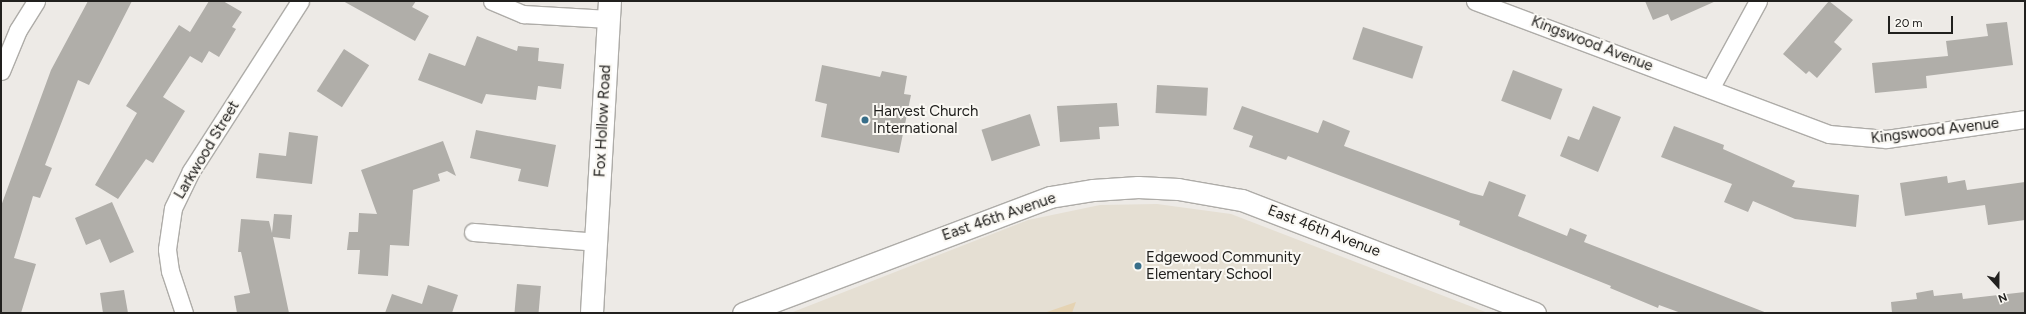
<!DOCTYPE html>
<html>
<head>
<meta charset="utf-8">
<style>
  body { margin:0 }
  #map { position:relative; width:2026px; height:314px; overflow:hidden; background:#edeae6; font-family:Figtree,sans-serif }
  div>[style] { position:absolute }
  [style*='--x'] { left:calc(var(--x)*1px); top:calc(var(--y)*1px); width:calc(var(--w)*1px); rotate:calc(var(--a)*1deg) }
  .built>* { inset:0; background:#e5dfd3 }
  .green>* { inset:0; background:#e5d3b3 }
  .building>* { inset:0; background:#b0aea9; transform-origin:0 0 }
  .roads { filter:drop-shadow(1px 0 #aeaca8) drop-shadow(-1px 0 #aeaca8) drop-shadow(0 1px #aeaca8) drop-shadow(0 -1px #aeaca8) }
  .minor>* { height:17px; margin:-8.5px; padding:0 8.5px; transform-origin:8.5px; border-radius:8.5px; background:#fff }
  .tertiary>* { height:21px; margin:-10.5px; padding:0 10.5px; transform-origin:10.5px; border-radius:10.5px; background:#fff }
  .secondary>* { height:22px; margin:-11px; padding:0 11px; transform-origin:11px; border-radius:11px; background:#fff }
  .dots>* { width:11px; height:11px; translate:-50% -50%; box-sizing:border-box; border:2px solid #faf8f3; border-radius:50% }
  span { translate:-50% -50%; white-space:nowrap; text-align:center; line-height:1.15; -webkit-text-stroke:4px #faf8f3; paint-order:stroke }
  .street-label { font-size:15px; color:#21201e }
  .poi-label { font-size:15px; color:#21201e }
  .left { translate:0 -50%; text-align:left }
  .frame { position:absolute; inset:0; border:2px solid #21201e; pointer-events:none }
  .north { position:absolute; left:1978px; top:266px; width:40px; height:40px; -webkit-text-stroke:3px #faf8f3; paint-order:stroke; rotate:159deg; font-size:11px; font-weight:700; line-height:16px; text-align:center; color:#21201e }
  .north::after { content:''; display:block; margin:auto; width:14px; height:18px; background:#21201e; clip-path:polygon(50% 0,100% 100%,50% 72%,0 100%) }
  .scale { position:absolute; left:1888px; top:16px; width:65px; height:18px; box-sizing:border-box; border:2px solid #21201e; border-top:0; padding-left:5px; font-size:12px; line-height:14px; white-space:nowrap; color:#21201e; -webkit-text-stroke:3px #faf8f3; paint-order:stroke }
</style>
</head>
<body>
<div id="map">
  <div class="built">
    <i style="clip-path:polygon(1157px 204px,1231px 214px,1488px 313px,793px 312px,1028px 220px,1100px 205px)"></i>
  </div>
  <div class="green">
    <i style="clip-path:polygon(1076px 302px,1072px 313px,1044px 313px)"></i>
  </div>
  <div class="building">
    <i style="clip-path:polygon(88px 1px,132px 1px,89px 85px,78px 80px,45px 165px,52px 168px,40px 198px,33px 196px,14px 258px,36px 264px,21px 313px,1px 313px,1px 206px,51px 70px)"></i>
    <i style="clip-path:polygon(209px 1px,223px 1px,242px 12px,232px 27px,236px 29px,219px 57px,209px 51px,202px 63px,190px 56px,163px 97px,185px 111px,153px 163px,146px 159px,118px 199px,95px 185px,137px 113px,126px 106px,179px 25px,190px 32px)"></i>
    <i style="clip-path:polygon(343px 1px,416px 1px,412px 7px,429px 16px,415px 41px)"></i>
    <i style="clip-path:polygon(1645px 1px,1716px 1px,1671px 21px,1668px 14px,1653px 20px)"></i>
    <i style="clip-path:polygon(1829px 1px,1853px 20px,1834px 42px,1842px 49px,1817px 78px,1809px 71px,1806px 74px,1783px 54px)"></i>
    <i style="clip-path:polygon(2007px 22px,2013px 65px,1926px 76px,1927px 88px,1875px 93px,1872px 63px,1948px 56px,1946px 41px,1988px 36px,1986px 24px)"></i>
    <i style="left:1363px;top:27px;width:63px;height:34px;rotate:18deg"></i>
    <i style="clip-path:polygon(477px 36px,517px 51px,518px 46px,539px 48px,538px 61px,564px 64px,561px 89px,538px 86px,536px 100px,486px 94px,482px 104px,418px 80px,429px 53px,465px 66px)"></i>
    <i style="left:344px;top:49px;width:30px;height:50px;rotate:33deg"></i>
    <i style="clip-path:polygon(822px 65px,880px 77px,882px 71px,907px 76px,904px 94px,911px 95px,899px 153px,821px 137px,827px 104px,815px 101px)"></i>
    <i style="left:1513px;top:70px;width:53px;height:33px;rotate:21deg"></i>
    <i style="left:1157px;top:85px;width:51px;height:28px;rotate:3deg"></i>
    <i style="clip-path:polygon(1117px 103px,1119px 126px,1099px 127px,1100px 139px,1060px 142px,1057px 106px)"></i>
    <i style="clip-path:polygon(1242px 106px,1318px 133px,1323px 120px,1350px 131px,1344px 146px,1471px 193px,1483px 196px,1489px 181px,1526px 195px,1518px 216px,1567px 236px,1570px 228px,1587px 235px,1584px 242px,1767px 313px,1681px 313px,1659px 305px,1658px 308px,1610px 288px,1611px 286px,1459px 225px,1460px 221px,1288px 156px,1286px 160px,1249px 147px,1253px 136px,1233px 129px)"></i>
    <i style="clip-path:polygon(1593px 106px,1621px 117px,1598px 172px,1560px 156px,1568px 136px,1579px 140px)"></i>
    <i style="left:1030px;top:114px;width:33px;height:51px;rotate:72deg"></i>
    <i style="clip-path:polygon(1674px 126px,1724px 145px,1723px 149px,1795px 181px,1792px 187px,1859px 195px,1856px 227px,1795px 219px,1753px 201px,1748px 212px,1724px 202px,1732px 184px,1661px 157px)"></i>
    <i style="clip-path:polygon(476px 130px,556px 145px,548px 187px,518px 181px,521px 169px,470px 158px)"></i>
    <i style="clip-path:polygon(289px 132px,318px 136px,312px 184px,256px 178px,259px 153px,286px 156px)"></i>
    <i style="clip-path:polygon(443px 141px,456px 176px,447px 171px,438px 174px,440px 181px,413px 190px,409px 246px,390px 245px,388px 276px,358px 274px,360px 250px,347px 250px,349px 232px,358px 232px,359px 213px,377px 214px,361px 170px)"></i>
    <i style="clip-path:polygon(1947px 176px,1948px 183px,1965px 180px,1967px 190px,2025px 182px,2025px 220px,1988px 225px,1985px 205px,1905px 216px,1900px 183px)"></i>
    <i style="clip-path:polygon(112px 202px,134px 252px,110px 263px,100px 239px,86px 245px,75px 218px)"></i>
    <i style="clip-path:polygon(274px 214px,292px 215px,290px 239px,273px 237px,289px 313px,237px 313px,234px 296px,250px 293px,241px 252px,238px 252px,241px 219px,269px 221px,272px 233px)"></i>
    <i style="left:517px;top:284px;width:24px;height:29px;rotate:5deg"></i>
    <i style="clip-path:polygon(428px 285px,458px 295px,452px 313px,385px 313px,392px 294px,422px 304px)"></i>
    <i style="clip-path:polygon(124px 290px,128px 313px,103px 313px,100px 293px)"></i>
    <i style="clip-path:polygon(1933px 290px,1934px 296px,1962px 293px,1963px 299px,2025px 292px,2025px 313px,1892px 313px,1891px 302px,1917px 299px,1916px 293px)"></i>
  </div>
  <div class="roads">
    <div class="minor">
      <i style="--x:492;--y:1;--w:34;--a:23"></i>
      <i style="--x:523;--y:14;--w:86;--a:3.3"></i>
      <i style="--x:1475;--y:1;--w:378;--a:20.6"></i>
      <i style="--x:1829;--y:134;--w:57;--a:5"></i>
      <i style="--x:1886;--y:139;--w:140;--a:-8.2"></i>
      <i style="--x:1;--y:71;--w:44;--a:-67.5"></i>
      <i style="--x:18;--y:30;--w:34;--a:-58"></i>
      <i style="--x:1710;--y:89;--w:100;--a:-61.4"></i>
      <i style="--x:473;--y:232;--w:123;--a:4.6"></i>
      <i style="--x:184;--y:313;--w:44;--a:-108.4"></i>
      <i style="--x:170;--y:271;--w:22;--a:-98"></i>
      <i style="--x:167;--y:249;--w:41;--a:-81.7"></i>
      <i style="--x:173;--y:208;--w:41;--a:-64.1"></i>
      <i style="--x:191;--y:171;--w:202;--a:-57.3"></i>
    </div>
    <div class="tertiary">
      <i style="--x:743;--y:313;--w:328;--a:-20.7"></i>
      <i style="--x:1050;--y:197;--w:44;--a:-9.2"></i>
      <i style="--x:1093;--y:190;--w:45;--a:-3.8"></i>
      <i style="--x:1138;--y:187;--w:40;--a:2.9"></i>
      <i style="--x:1178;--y:189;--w:65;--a:9.8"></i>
      <i style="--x:1242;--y:200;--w:314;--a:21.1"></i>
    </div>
    <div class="secondary">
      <i style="--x:592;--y:313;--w:313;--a:-86.7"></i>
    </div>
  </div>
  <div class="dots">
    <i style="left:865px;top:120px;background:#386e89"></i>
    <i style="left:1138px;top:266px;background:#386e89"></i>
  </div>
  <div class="street-label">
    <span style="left:1592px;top:44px;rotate:21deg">Kingswood Avenue</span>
    <span style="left:603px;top:121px;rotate:-87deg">Fox Hollow Road</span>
    <span style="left:1935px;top:131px;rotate:-7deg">Kingswood Avenue</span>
    <span style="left:207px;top:150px;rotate:-59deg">Larkwood Street</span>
    <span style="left:999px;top:217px;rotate:-19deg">East 46th Avenue</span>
    <span style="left:1324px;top:231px;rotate:21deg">East 46th Avenue</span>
  </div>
  <div class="poi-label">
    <span class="left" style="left:873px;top:120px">Harvest Church<br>International</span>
    <span class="left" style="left:1146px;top:266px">Edgewood Community<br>Elementary School</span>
  </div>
  <div class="frame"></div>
  <div class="north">N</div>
  <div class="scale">20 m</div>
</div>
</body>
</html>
